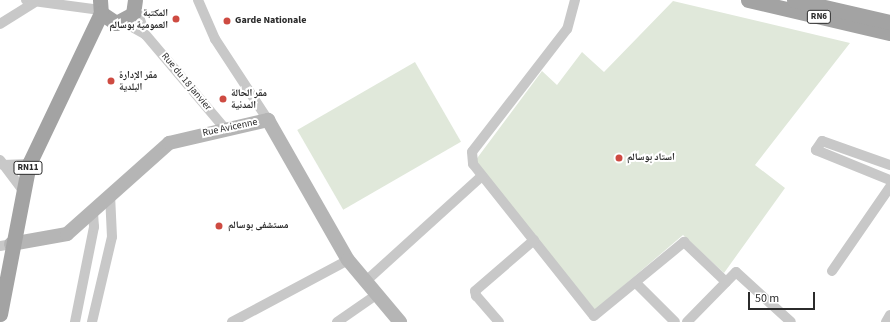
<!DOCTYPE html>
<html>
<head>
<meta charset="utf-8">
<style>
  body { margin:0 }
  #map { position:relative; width:890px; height:322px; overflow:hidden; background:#fff; font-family:"Source Sans 3","Noto Naskh Arabic",sans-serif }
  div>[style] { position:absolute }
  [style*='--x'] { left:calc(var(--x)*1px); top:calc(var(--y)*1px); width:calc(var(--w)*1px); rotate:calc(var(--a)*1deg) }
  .green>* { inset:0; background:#e0e8da; transform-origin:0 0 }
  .street>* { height:10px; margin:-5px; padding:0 5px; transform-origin:5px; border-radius:5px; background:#c8c8c8 }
  .secondary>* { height:14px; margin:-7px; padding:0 7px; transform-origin:7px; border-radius:7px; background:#b5b5b5 }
  .primary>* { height:15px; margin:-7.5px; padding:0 7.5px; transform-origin:7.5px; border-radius:7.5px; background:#a3a3a3 }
  .dots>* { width:11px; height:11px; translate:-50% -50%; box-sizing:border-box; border:2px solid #fff; border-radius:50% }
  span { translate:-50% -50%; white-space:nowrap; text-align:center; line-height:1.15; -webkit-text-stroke:4px #fff; paint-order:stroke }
  .shield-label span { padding:1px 3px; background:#fff; border:1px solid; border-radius:3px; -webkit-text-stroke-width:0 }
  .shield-label { font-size:9px; color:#2b2b2b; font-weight:700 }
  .poi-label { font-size:10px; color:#2b2b2b; font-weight:700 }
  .right { translate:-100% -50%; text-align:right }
  .left { translate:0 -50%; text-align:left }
  .street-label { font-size:10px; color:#2b2b2b }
  .scale { position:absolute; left:748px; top:292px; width:67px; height:18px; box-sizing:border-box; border:2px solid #2b2b2b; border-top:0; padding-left:5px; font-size:12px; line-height:14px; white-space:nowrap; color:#2b2b2b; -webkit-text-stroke:3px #fff; paint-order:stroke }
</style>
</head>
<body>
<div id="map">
  <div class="green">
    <i style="clip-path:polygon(673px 1px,850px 43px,755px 165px,785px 188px,724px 273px,683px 235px,595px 310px,475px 161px,542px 71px,557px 85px,582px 52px,604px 72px)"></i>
    <i style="left:415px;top:62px;width:92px;height:136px;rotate:60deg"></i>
  </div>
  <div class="street">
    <i style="--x:26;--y:0;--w:75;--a:7.7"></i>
    <i style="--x:198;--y:0;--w:43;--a:66.4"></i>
    <i style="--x:215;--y:39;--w:97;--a:56.8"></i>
    <i style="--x:575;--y:0;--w:30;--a:105"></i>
    <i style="--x:567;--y:29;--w:155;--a:127.7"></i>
    <i style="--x:472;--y:152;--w:12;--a:85"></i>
    <i style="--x:473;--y:164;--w:194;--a:51.5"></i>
    <i style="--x:594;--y:316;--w:117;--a:-39.4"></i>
    <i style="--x:684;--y:242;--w:58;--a:43.6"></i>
    <i style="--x:136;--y:8;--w:28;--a:71"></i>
    <i style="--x:145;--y:34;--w:126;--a:49.8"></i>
    <i style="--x:123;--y:22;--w:25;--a:29"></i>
    <i style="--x:0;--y:24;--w:40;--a:-32"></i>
    <i style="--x:0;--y:160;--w:36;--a:53"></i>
    <i style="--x:3;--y:165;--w:26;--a:-2"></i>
    <i style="--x:890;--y:165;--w:72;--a:-160.6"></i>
    <i style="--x:822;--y:141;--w:11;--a:124"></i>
    <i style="--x:816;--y:150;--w:80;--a:22.1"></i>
    <i style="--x:0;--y:246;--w:11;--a:-10"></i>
    <i style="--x:832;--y:271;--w:102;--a:-55.4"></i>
    <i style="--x:366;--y:281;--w:156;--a:-42.2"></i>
    <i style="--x:636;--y:283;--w:55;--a:45"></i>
    <i style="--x:75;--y:322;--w:97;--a:-78.7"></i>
    <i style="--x:94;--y:227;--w:16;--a:-94"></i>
    <i style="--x:92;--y:322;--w:87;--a:-76.8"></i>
    <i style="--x:112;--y:237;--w:42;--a:-92.7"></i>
    <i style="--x:232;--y:322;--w:132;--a:-28.1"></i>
    <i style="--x:337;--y:322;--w:47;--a:-34.7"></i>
    <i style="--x:499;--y:322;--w:35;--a:-131"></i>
    <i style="--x:476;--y:296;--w:5;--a:-101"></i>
    <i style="--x:475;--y:291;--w:78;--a:-40.8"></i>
    <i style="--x:687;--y:322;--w:70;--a:-45.6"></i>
    <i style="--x:736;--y:272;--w:74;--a:42.3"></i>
    <i style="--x:886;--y:322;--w:8;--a:-60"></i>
  </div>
  <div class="secondary">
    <i style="--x:11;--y:244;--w:57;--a:-10.1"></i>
    <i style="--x:67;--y:234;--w:137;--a:-41.7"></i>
    <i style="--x:169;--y:143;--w:102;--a:-13.1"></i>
    <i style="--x:268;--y:120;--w:161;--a:60.3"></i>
    <i style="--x:348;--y:260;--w:81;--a:50"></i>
  </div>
  <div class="primary">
    <i style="--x:100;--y:0;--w:13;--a:86"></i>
    <i style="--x:101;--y:13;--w:18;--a:34"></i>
    <i style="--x:116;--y:23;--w:19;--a:-28"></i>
    <i style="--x:133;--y:14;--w:14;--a:-82"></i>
    <i style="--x:748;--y:0;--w:146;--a:13.1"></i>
    <i style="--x:794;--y:0;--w:98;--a:12.9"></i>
    <i style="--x:0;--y:314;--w:153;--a:-79.1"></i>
    <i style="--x:29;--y:164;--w:167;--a:-64.5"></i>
  </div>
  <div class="dots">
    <i style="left:176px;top:19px;background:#ce4b42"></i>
    <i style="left:227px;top:21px;background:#ce4b42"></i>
    <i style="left:111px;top:81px;background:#ce4b42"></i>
    <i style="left:223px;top:99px;background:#ce4b42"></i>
    <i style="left:619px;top:158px;background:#ce4b42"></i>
    <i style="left:219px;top:226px;background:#ce4b42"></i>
  </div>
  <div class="shield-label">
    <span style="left:819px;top:17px">RN6</span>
    <span style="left:28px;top:168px">RN11</span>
  </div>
  <div class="poi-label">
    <span class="right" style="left:168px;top:19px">المكتبة<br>العمومية بوسالم</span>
    <span class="left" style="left:235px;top:21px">Garde Nationale</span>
    <span class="left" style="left:119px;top:81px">مقر الإدارة<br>البلدية</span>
    <span class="left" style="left:231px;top:99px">مقر الحالة<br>المدنية</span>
    <span class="left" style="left:627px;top:158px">استاد بوسالم</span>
    <span class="left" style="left:228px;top:226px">مستشفى بوسالم</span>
  </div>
  <div class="street-label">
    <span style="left:186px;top:82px;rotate:50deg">Rue du 18 janvier</span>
    <span style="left:230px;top:128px;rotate:-12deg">Rue Avicenne</span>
  </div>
  <div class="scale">50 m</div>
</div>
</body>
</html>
